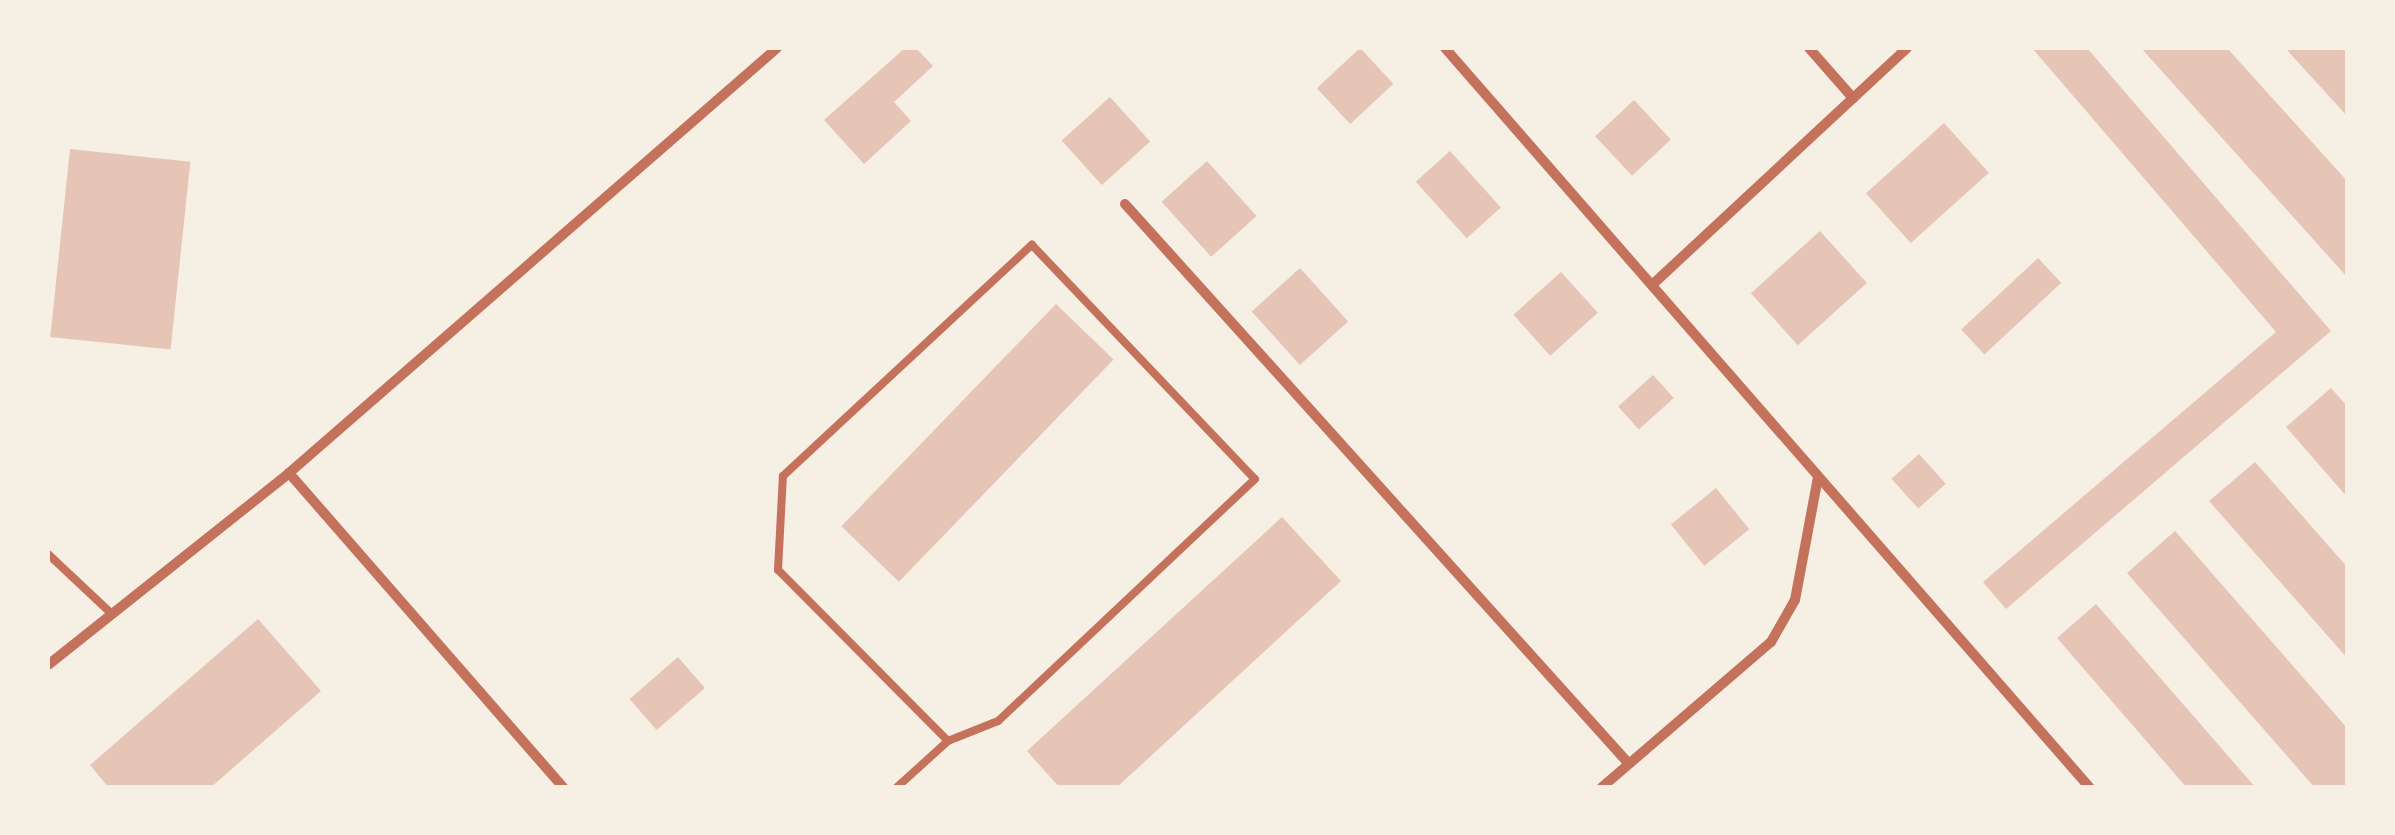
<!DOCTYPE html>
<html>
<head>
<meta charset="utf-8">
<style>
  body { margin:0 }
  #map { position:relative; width:2395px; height:835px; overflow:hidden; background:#f6efe4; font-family:Montserrat,sans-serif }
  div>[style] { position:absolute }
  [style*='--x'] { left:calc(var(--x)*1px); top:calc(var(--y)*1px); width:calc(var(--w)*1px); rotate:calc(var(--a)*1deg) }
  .building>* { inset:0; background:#e6c5b7; transform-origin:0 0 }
  .service>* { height:8px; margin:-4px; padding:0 4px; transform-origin:4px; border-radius:4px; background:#c5725c }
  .minor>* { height:10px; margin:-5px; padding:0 5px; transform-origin:5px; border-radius:5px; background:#c5725c }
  span { translate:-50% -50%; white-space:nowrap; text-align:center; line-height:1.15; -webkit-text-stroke:9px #f6efe4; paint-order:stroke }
  .frame { position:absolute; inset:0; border:50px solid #f6efe4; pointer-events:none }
</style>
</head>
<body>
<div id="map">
  <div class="building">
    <i style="clip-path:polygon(905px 48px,916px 48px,933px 66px,894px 102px,911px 121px,864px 164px,824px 120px)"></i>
    <i style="left:1360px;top:48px;width:49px;height:59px;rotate:47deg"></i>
    <i style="clip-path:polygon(2032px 48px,2087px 48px,2331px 331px,2006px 609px,1983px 582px,2276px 332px)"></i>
    <i style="clip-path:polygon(2141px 48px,2227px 48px,2348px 182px,2348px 278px)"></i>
    <i style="clip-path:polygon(2285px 48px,2345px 48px,2348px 117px)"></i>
    <i style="left:1110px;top:97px;width:60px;height:65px;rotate:48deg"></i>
    <i style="left:1634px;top:100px;width:54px;height:53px;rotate:47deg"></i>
    <i style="left:1944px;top:123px;width:67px;height:105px;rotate:48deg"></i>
    <i style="left:70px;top:149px;width:121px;height:189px;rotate:6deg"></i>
    <i style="left:1450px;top:151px;width:76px;height:46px;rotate:48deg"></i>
    <i style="left:1207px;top:161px;width:74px;height:61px;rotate:48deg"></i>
    <i style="left:1820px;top:231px;width:70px;height:93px;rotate:48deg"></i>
    <i style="left:2038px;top:258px;width:34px;height:105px;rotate:47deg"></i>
    <i style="left:1300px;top:268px;width:72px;height:65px;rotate:48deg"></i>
    <i style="left:1561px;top:272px;width:55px;height:64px;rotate:48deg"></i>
    <i style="left:1056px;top:304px;width:80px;height:309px;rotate:44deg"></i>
    <i style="left:1653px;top:375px;width:31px;height:47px;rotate:48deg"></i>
    <i style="clip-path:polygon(2331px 388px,2348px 407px,2348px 498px,2286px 427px)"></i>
    <i style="left:1919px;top:454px;width:40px;height:37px;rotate:48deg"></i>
    <i style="clip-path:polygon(2255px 462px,2348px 568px,2348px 659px,2209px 501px)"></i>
    <i style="left:1716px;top:488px;width:53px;height:58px;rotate:51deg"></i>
    <i style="clip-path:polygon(1282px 517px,1341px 581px,1116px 788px,1060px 788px,1027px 751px)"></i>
    <i style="clip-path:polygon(2175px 531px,2348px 729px,2348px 788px,2315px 788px,2127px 573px)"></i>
    <i style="clip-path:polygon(2096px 604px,2256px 788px,2187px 788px,2057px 638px)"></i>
    <i style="clip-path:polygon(258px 619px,321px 691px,210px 788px,109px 788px,90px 765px)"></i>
    <i style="left:678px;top:657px;width:41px;height:64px;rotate:49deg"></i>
  </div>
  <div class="service">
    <i style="--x:48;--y:554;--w:88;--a:43.2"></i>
    <i style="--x:896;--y:788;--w:70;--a:-42.1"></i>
    <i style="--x:948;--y:741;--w:241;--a:-134.8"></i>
    <i style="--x:778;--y:570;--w:94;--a:-87"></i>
    <i style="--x:783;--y:476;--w:340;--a:-42.9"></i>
    <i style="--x:1032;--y:245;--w:323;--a:46.4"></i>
    <i style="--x:1255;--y:479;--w:353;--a:136.7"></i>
    <i style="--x:998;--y:721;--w:54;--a:158.2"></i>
  </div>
  <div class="minor">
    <i style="--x:1445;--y:48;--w:982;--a:48.92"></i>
    <i style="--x:1809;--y:48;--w:67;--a:48.7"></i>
    <i style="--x:1125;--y:204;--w:753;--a:48.01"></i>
    <i style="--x:1652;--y:285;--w:348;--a:-42.9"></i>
    <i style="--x:289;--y:473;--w:418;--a:48.9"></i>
    <i style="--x:48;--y:665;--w:308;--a:-38.5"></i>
    <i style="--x:289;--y:473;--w:647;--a:-41.05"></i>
    <i style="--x:1601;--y:788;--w:224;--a:-40.7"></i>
    <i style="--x:1771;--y:642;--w:48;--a:-60.3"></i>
    <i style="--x:1795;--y:600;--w:125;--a:-79.4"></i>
  </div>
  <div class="frame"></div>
</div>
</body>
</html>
